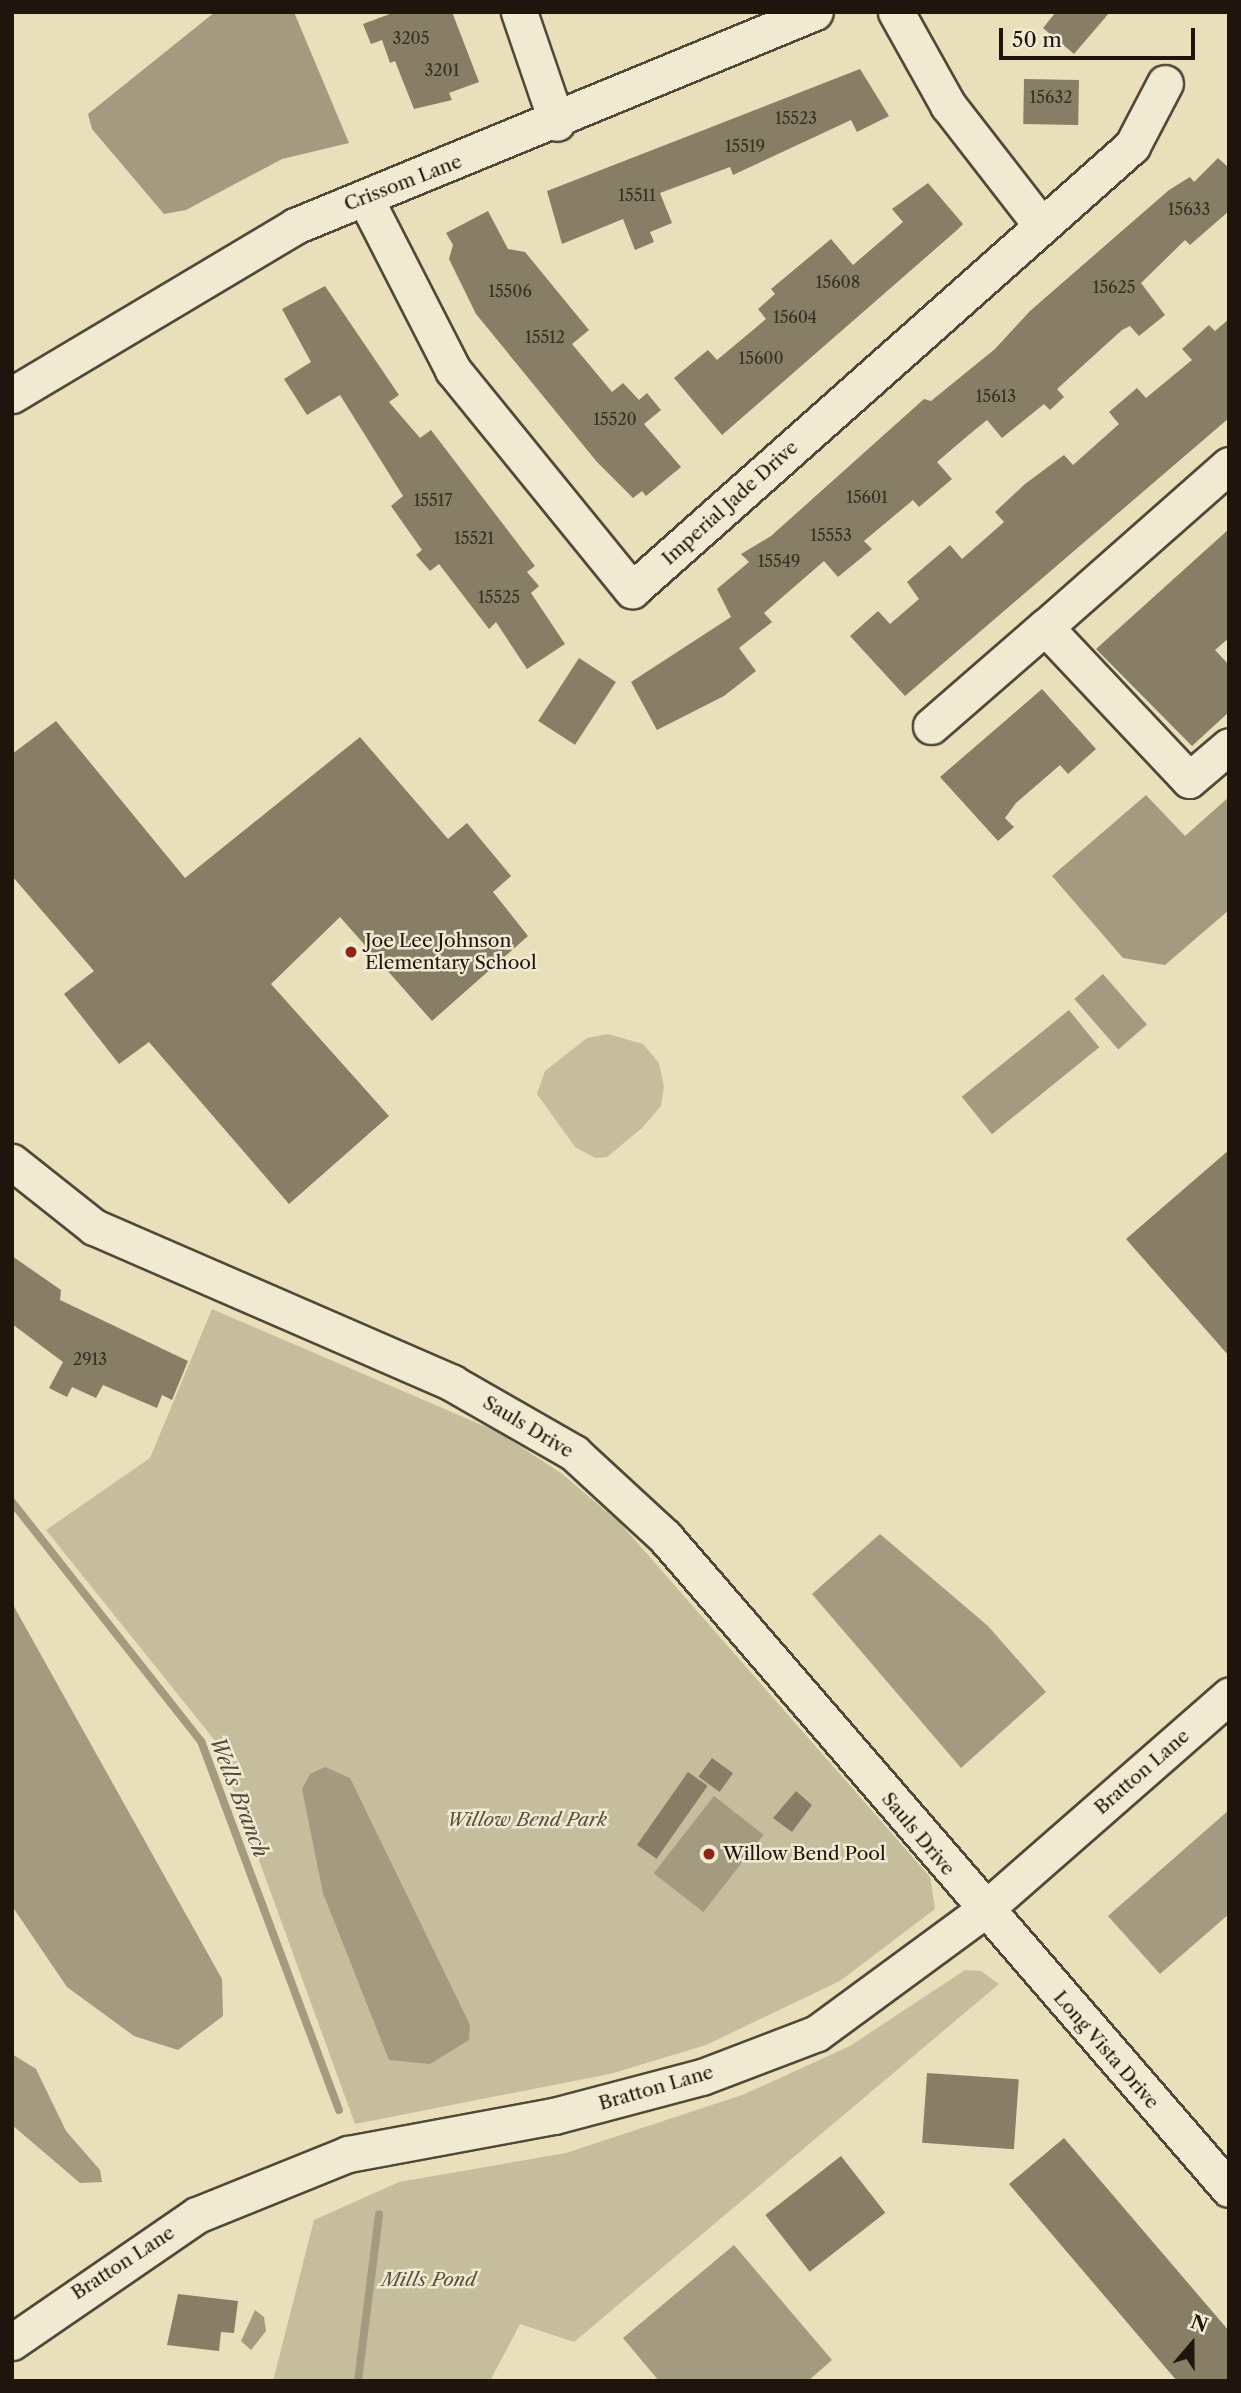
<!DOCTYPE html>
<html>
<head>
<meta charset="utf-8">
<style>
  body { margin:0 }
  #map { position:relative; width:1241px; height:2393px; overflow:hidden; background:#e9dfba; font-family:"Libre Caslon Text",serif }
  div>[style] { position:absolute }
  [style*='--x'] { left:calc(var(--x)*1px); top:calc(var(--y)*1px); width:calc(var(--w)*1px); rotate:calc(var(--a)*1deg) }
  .green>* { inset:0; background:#c6bd9c }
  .water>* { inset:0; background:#a49a7f; transform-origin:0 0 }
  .stream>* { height:8px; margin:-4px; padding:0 4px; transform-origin:4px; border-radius:4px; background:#a49a7f }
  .building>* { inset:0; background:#887e66; transform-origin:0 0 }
  .roads { filter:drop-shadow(2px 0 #514838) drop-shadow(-2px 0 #514838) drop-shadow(0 2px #514838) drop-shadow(0 -2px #514838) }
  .minor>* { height:35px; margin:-17.5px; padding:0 17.5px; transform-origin:17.5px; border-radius:17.5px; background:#f1ead2 }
  .dots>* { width:19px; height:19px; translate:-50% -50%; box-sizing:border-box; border:4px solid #f1ead2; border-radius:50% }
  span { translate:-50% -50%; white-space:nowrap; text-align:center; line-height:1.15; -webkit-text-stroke:5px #f1ead2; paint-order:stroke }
  .number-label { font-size:16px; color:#382f22 }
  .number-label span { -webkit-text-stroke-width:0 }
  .street-label { font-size:19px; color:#1e150c }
  .poi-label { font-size:19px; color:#1e150c }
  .left { translate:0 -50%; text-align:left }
  .park-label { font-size:19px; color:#59503e; font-style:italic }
  .water-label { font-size:21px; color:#544a3a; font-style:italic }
  .frame { position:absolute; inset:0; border:14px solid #1e150c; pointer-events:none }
  .north { position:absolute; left:1157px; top:2309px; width:70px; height:70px; -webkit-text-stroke:5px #f1ead2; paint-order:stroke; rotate:20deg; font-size:19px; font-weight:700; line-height:28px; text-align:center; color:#1e150c }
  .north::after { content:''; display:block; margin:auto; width:24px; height:32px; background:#1e150c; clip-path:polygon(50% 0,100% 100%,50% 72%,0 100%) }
  .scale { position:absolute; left:999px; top:28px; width:196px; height:32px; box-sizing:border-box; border:4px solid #1e150c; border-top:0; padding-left:9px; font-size:21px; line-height:24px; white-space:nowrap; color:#1e150c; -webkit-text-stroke:5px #f1ead2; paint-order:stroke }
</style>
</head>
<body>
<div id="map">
  <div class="green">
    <i style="clip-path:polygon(608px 1034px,643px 1044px,659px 1063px,664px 1087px,661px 1106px,642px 1128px,607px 1157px,595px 1158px,575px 1147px,537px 1094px,545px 1071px,587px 1038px)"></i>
    <i style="clip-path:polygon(212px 1309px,498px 1432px,561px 1473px,620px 1523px,930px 1877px,935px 1909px,840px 1981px,706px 2045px,610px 2074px,355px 2124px,216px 1742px,46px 1530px,150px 1458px)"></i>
    <i style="clip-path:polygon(965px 1970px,981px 1971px,999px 1984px,574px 2342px,520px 2324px,490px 2381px,273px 2381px,314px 2220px,399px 2182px,566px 2153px,745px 2094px,850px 2046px)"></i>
  </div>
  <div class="water">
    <i style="clip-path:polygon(215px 12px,294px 12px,349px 143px,282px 159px,186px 210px,164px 214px,92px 129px,88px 114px)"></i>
    <i style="clip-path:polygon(1146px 795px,1185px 836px,1229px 797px,1229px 910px,1165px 965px,1123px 958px,1052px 876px)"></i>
    <i style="left:1103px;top:974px;width:67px;height:38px;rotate:49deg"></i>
    <i style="left:1069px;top:1010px;width:48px;height:138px;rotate:51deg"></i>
    <i style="clip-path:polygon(880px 1534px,988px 1626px,1046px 1692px,961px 1768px,812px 1594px)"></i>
    <i style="clip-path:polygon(12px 1603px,222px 1979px,223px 2016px,178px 2050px,134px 2036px,67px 1987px,12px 1906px)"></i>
    <i style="clip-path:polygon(325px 1767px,350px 1778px,470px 2025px,469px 2040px,430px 2064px,389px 2060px,323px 1893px,302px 1789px,310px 1774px)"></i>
    <i style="left:714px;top:1796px;width:63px;height:98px;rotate:38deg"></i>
    <i style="clip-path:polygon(1229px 1810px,1229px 1914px,1160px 1974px,1108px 1916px)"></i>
    <i style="clip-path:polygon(12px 2054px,36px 2069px,66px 2131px,100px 2170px,102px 2182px,80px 2183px,12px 2125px)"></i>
    <i style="clip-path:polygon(734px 2245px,832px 2360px,808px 2381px,659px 2381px,623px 2338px)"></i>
    <i style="clip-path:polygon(255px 2310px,264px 2317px,266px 2331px,251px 2350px,241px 2341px)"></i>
  </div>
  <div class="stream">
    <i style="--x:12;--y:1502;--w:305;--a:51.7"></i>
    <i style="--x:201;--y:1741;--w:394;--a:69.5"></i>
    <i style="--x:358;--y:2381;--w:168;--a:-82.8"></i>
  </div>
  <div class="building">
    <i style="clip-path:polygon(395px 12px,452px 12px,479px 82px,449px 93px,452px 100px,414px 109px,395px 61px,390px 63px,382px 40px,371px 44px,363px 24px)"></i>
    <i style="clip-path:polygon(1056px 12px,1110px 12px,1074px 54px,1043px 28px)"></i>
    <i style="clip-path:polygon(860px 69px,889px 116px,857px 132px,851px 120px,733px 175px,730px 167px,660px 193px,672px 223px,650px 232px,654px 242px,635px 250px,623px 219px,562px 244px,547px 191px)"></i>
    <i style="left:1024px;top:79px;width:55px;height:45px;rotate:1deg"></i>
    <i style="clip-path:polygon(1218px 158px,1229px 168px,1229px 211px,1190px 245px,1185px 240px,1141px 283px,1165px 315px,1139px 336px,1130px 326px,1122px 330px,1057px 389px,1064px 397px,1050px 410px,1044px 404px,1002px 438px,987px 420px,971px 433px,937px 462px,952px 479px,919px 507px,913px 500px,864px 541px,872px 549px,838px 577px,824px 561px,764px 613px,772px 622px,739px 648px,756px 671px,724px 696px,657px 730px,631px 682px,731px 617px,717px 589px,749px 562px,741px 554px,771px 536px,924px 399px,931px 401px,995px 349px,1030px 311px,1169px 190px,1190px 177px,1194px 182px)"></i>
    <i style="clip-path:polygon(928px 183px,963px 224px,956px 231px,722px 435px,674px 378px,708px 350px,717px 360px,766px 319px,758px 309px,775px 294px,771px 289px,831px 239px,853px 265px,903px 222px,892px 209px)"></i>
    <i style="clip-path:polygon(488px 211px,508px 249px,525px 252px,589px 330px,572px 344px,612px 392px,623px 383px,639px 400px,647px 393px,661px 410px,644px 424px,681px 467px,646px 496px,642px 491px,633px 498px,597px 462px,476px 314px,449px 259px,453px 245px,446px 233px)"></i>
    <i style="clip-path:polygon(325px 286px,399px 395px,389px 402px,420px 438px,431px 430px,535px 566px,527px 572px,539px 586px,531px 593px,565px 644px,527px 669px,496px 622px,489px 629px,439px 564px,430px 571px,416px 555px,422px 550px,391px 506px,403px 496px,340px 395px,307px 415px,284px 379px,311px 362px,282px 309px)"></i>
    <i style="clip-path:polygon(1229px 319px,1229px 418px,905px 696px,850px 636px,878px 611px,890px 624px,919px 599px,907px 582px,950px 545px,962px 559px,1004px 522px,995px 512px,1025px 484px,1064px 455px,1073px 465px,1119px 424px,1109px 412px,1137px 388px,1146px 398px,1192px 360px,1182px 349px,1209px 325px,1215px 331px)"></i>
    <i style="clip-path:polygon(1229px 529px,1229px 638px,1215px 650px,1229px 665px,1229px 712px,1192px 746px,1096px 649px)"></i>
    <i style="left:579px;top:658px;width:44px;height:75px;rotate:33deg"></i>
    <i style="clip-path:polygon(1042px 689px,1096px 749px,1068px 774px,1060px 765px,1016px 803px,1005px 818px,1014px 827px,998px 841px,940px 777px)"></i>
    <i style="clip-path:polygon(56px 721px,185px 878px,360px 737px,448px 839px,467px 823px,511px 876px,493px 892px,528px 936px,432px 1021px,340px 917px,271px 984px,389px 1116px,289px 1204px,149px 1042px,119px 1064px,64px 994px,94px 971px,12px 876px,12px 754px)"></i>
    <i style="clip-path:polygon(1229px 1150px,1229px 1356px,1126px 1239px)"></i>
    <i style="clip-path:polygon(12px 1256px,61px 1290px,60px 1300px,188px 1361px,172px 1400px,162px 1395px,157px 1408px,103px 1385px,96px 1398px,72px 1387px,67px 1397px,49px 1388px,63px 1362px,12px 1324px)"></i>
    <i style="left:712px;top:1758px;width:26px;height:23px;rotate:36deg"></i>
    <i style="left:688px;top:1772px;width:24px;height:89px;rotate:35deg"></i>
    <i style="clip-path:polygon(796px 1791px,812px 1805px,792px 1832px,773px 1818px)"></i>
    <i style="left:927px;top:2073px;width:92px;height:70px;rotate:4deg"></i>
    <i style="clip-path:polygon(1064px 2138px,1229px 2331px,1229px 2381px,1177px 2381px,1009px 2184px)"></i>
    <i style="left:841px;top:2156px;width:72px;height:96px;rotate:52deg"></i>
    <i style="clip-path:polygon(178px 2294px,238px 2301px,234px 2333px,221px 2332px,219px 2351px,167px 2345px)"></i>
  </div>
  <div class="roads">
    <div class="minor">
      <i style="--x:519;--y:12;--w:117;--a:71.1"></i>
      <i style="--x:896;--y:12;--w:107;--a:60.8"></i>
      <i style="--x:948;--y:105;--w:153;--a:52.2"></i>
      <i style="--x:365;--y:198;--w:193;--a:62.9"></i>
      <i style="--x:453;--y:370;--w:284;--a:50.9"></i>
      <i style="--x:632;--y:590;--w:669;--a:-41.61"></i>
      <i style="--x:1132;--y:146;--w:71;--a:-62.4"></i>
      <i style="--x:12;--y:395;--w:330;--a:-30.8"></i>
      <i style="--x:295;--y:226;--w:562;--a:-22.37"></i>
      <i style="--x:1229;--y:465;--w:245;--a:138.6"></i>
      <i style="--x:1045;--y:627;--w:210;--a:46.7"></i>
      <i style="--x:1189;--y:780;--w:52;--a:-40.4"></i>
      <i style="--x:931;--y:726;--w:151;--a:-41"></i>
      <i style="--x:12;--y:1162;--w:105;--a:38.4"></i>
      <i style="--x:94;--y:1227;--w:391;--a:23.5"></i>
      <i style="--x:452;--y:1383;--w:141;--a:29.8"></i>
      <i style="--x:574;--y:1453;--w:124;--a:42.7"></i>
      <i style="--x:665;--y:1537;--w:862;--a:49.14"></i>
      <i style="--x:12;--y:2342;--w:224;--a:-34.5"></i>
      <i style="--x:197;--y:2215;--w:163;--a:-22"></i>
      <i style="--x:348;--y:2154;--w:209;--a:-10.5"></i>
      <i style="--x:554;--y:2116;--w:153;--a:-14.8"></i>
      <i style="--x:702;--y:2077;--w:123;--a:-20.9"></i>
      <i style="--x:817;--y:2033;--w:206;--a:-36.3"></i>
      <i style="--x:983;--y:1911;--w:327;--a:-41.2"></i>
    </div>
  </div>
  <div class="dots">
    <i style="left:351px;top:952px;background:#8f2418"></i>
    <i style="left:709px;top:1854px;background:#8f2418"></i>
  </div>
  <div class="number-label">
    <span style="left:411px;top:38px">3205</span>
    <span style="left:442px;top:70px">3201</span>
    <span style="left:1051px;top:97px">15632</span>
    <span style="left:796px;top:118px">15523</span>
    <span style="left:745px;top:146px">15519</span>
    <span style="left:637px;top:195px">15511</span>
    <span style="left:1189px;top:209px">15633</span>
    <span style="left:838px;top:282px">15608</span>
    <span style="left:1114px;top:287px">15625</span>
    <span style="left:510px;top:291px">15506</span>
    <span style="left:795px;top:317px">15604</span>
    <span style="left:545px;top:337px">15512</span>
    <span style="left:761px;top:358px">15600</span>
    <span style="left:996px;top:396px">15613</span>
    <span style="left:615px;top:419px">15520</span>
    <span style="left:867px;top:497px">15601</span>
    <span style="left:433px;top:500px">15517</span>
    <span style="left:831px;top:535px">15553</span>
    <span style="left:474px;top:538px">15521</span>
    <span style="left:779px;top:561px">15549</span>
    <span style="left:499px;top:597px">15525</span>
    <span style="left:90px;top:1359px">2913</span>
  </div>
  <div class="street-label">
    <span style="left:403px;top:183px;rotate:-21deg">Crissom Lane</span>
    <span style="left:730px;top:503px;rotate:-42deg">Imperial Jade Drive</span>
    <span style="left:528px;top:1427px;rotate:31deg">Sauls Drive</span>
    <span style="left:1142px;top:1772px;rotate:-41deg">Bratton Lane</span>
    <span style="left:918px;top:1834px;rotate:50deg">Sauls Drive</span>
    <span style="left:1106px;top:2050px;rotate:49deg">Long Vista Drive</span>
    <span style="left:656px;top:2088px;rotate:-16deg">Bratton Lane</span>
    <span style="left:123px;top:2263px;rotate:-33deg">Bratton Lane</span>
  </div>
  <div class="poi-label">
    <span class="left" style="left:365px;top:952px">Joe Lee Johnson<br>Elementary School</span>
    <span class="left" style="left:723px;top:1854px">Willow Bend Pool</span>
  </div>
  <div class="park-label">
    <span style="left:527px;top:1820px">Willow Bend Park</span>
    <span style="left:429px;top:2280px">Mills Pond</span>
  </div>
  <div class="water-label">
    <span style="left:239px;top:1797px;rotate:69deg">Wells Branch</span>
  </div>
  <div class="frame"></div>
  <div class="north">N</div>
  <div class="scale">50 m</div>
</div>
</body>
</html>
